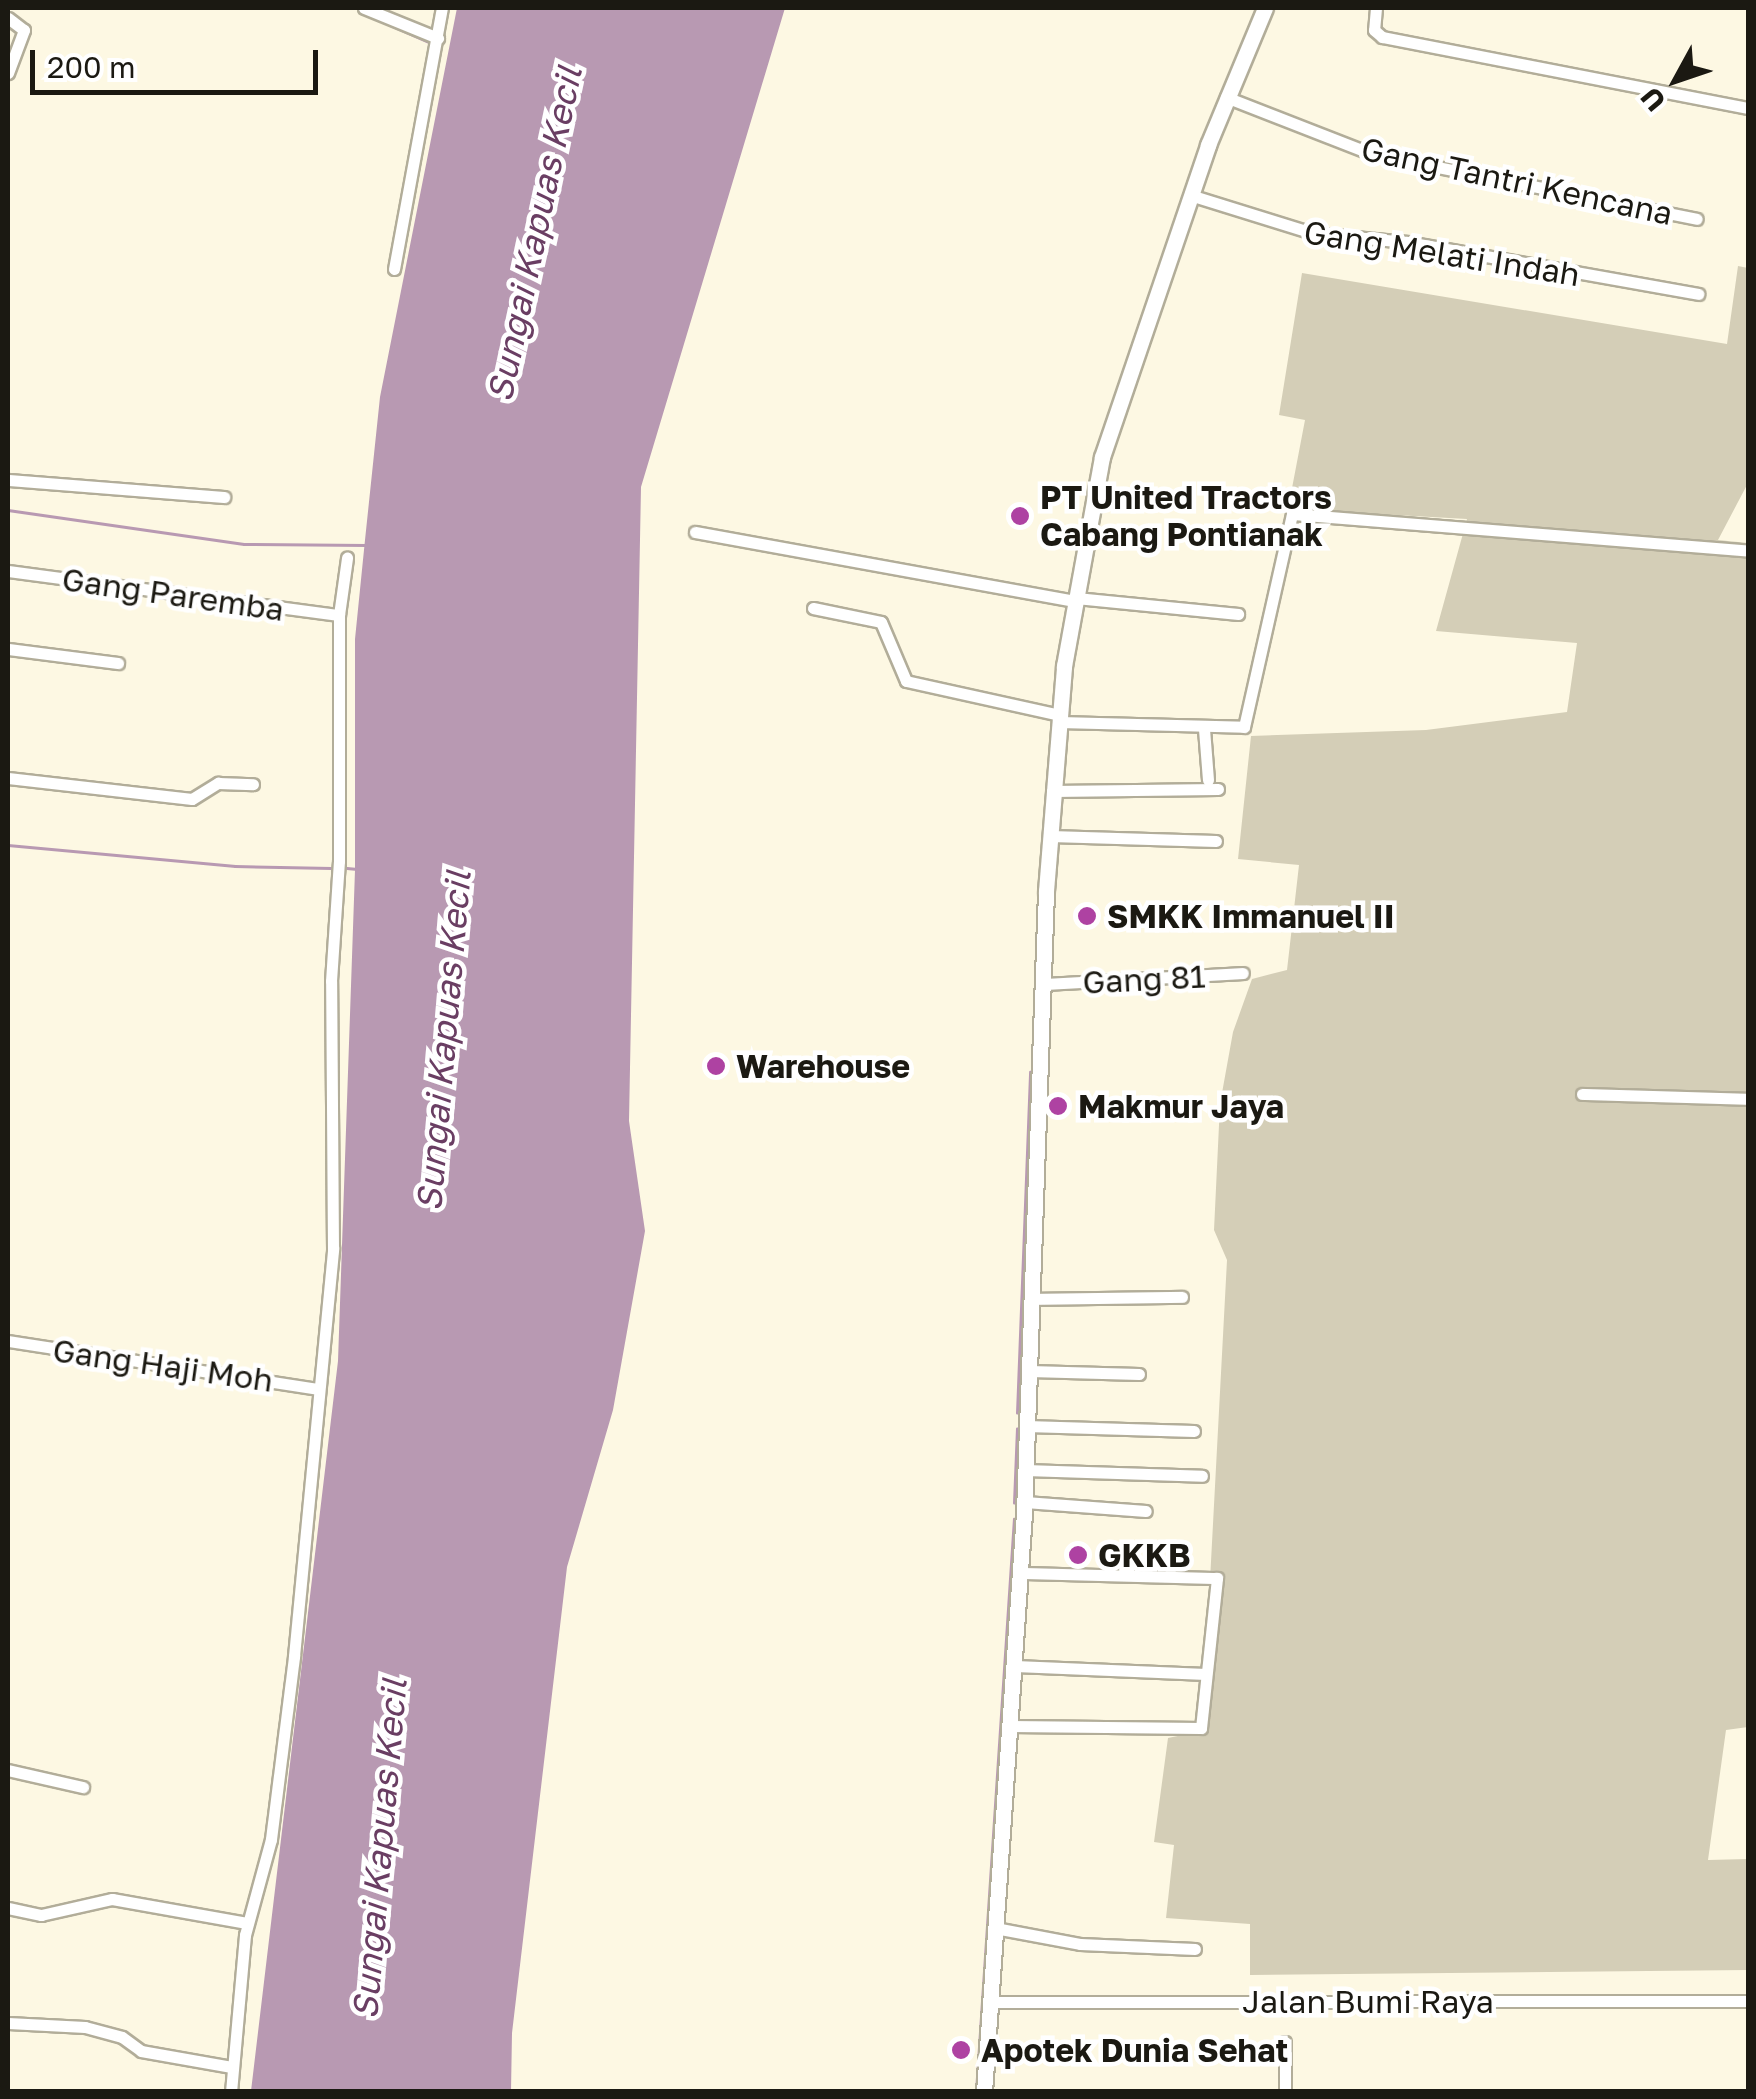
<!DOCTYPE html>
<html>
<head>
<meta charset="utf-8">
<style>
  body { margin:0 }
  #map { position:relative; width:1756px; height:2099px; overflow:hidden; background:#fdf8e3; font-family:"Golos Text",sans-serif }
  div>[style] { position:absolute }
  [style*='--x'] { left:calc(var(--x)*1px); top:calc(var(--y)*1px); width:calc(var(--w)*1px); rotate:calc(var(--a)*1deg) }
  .green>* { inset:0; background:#d4ceb7 }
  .water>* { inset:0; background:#b899b2 }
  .stream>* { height:2.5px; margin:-1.25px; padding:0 1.25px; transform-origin:1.25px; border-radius:1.25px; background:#b899b2 }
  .roads { filter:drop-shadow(2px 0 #b2ad99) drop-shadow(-2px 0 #b2ad99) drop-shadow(0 2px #b2ad99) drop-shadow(0 -2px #b2ad99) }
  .minor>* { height:11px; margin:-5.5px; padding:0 5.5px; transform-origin:5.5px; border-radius:5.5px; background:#fff }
  .secondary>* { height:15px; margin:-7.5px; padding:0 7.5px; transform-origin:7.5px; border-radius:7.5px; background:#fff }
  .dots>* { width:28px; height:28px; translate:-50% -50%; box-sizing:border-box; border:5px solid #fff; border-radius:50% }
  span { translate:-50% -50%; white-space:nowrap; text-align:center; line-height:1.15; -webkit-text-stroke:9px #fff; paint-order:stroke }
  .street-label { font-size:32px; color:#1b1912 }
  .poi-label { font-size:32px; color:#1b1912; font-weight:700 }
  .left { translate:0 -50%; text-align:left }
  .water-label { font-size:35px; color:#6a3e63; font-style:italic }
  .frame { position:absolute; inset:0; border:10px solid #1b1912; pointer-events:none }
  .north { position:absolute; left:1626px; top:30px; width:100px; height:100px; -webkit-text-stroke:8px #fff; paint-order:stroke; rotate:230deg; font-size:28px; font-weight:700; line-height:40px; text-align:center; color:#1b1912 }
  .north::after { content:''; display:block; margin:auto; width:35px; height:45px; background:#1b1912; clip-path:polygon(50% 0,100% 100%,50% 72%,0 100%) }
  .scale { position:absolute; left:30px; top:50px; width:288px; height:45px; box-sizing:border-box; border:5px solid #1b1912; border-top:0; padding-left:12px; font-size:30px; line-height:35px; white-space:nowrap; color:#1b1912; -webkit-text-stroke:8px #fff; paint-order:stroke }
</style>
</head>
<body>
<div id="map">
  <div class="green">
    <i style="clip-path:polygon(1738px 266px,1748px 268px,1748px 483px,1718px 540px,1748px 543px,1748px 1727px,1726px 1730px,1708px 1860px,1748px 1859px,1748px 1970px,1250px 1975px,1250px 1924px,1166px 1918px,1174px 1845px,1154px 1842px,1168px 1738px,1202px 1731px,1227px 1260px,1214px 1230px,1220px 1104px,1233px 1032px,1252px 979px,1287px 970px,1299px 865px,1238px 859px,1251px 736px,1426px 730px,1567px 712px,1577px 643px,1436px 631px,1467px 519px,1288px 509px,1305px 420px,1279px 415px,1302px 273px,1727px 344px)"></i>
  </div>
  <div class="water">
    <i style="clip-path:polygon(457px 8px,785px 8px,641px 487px,629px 1121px,645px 1231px,613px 1410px,567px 1567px,512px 2033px,511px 2091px,251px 2091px,338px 1361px,355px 870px,355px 639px,365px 540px,380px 397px)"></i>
  </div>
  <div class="stream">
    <i style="--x:390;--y:25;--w:43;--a:23.6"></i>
    <i style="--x:8;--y:510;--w:238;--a:8.2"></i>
    <i style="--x:244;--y:544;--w:122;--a:0.5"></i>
    <i style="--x:8;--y:845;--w:228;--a:5.3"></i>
    <i style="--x:235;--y:866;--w:96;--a:1.2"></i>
    <i style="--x:347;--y:868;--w:10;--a:6"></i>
    <i style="--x:1017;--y:1413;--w:341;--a:-87.8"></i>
    <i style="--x:1014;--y:1503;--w:74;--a:-87.7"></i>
    <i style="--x:976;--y:2092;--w:574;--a:-86.21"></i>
  </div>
  <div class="roads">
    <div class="minor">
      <i style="--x:364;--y:8;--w:80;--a:22.1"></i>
      <i style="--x:1376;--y:8;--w:22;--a:95"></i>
      <i style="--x:1374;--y:30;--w:11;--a:41"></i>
      <i style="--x:1382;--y:37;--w:373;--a:11"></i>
      <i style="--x:8;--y:18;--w:20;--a:37"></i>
      <i style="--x:24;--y:30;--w:46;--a:110.4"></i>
      <i style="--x:1226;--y:97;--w:157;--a:21.3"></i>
      <i style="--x:1372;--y:154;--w:331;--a:11.3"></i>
      <i style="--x:1190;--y:195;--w:129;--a:17.2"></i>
      <i style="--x:1313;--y:233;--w:94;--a:5.5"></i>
      <i style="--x:1407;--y:242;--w:296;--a:10.1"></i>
      <i style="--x:394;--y:269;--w:265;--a:-79.6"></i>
      <i style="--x:8;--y:480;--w:217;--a:4.5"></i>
      <i style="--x:695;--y:532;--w:386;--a:10.3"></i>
      <i style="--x:8;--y:571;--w:334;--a:7.6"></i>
      <i style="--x:1076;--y:598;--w:163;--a:5.6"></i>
      <i style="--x:813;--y:608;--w:69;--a:11.6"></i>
      <i style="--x:881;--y:622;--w:64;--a:67"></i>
      <i style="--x:906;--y:681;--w:157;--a:12.5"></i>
      <i style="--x:8;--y:649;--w:111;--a:7.3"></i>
      <i style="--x:1059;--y:722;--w:185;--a:1.5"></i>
      <i style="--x:1244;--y:727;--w:218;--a:-77.3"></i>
      <i style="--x:1292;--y:514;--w:457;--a:4.6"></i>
      <i style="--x:1204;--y:729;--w:51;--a:85.5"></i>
      <i style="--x:8;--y:778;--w:185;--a:6.5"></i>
      <i style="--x:192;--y:799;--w:31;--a:-32"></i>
      <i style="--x:218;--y:783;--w:35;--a:2"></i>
      <i style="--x:1052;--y:791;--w:166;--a:-0.7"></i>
      <i style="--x:1050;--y:836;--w:166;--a:1.7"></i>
      <i style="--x:1046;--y:984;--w:197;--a:-3.2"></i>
      <i style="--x:1582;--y:1094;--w:166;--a:1.7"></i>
      <i style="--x:1031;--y:1299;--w:151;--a:-0.8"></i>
      <i style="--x:8;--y:1341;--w:314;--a:8.8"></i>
      <i style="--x:1029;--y:1371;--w:110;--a:1.6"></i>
      <i style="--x:1026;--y:1426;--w:168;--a:1.7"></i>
      <i style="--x:1025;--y:1470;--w:177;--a:1.9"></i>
      <i style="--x:1025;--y:1502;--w:121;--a:4.3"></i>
      <i style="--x:1015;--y:1666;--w:191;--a:2.4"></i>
      <i style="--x:1010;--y:1726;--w:191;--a:0.6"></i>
      <i style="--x:1201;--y:1728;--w:151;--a:-83.9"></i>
      <i style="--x:1217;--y:1578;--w:197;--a:-178.5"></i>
      <i style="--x:8;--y:1770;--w:77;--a:12.8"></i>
      <i style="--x:8;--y:1908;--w:34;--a:12"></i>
      <i style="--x:41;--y:1915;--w:73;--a:-12.7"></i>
      <i style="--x:112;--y:1899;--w:137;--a:10.1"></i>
      <i style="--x:995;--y:1928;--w:86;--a:10.7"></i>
      <i style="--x:1080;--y:1944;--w:115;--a:2.5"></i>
      <i style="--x:988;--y:2002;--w:760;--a:-0.08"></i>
      <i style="--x:8;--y:2023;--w:77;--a:3"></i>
      <i style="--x:85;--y:2027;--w:38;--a:15"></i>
      <i style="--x:122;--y:2037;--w:24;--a:36"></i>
      <i style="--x:141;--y:2051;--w:92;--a:10"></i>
      <i style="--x:1285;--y:2042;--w:50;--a:90"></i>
      <i style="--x:231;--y:2092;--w:158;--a:-84.9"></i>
      <i style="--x:245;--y:1935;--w:99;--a:-74.8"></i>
      <i style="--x:271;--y:1839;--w:184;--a:-82.8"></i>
      <i style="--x:294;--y:1656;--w:409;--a:-84.5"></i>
      <i style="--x:333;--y:1249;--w:268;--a:-90.4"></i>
      <i style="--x:331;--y:981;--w:120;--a:-86.2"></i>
      <i style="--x:339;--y:861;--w:246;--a:-90"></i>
      <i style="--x:339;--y:615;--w:58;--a:-82"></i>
    </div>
    <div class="secondary">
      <i style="--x:984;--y:2092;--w:581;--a:-86.05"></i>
      <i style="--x:1024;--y:1512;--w:621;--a:-87.97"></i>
      <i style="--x:1046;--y:891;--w:226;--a:-85.4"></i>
      <i style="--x:1064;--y:666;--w:212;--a:-79.7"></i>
      <i style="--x:1102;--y:457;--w:330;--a:-71.2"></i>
      <i style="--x:1208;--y:145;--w:148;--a:-67.4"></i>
    </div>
  </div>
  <div class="dots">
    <i style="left:1020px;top:516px;background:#ae42a2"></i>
    <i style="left:1087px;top:916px;background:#ae42a2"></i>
    <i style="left:716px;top:1066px;background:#ae42a2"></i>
    <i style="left:1058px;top:1106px;background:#ae42a2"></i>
    <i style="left:1078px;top:1555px;background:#ae42a2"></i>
    <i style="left:961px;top:2050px;background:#ae42a2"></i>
  </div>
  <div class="street-label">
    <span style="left:1517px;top:181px;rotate:12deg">Gang Tantri Kencana</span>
    <span style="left:1442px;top:253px;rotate:9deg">Gang Melati Indah</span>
    <span style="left:173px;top:594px;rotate:8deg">Gang Paremba</span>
    <span style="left:1144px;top:979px;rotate:-3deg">Gang 81</span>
    <span style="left:163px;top:1365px;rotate:8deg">Gang Haji Moh</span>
    <span style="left:1368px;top:2001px">Jalan Bumi Raya</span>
  </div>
  <div class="poi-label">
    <span class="left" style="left:1040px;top:516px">PT United Tractors<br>Cabang Pontianak</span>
    <span class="left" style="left:1107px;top:916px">SMKK Immanuel II</span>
    <span class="left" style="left:736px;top:1066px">Warehouse</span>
    <span class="left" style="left:1078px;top:1106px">Makmur Jaya</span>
    <span class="left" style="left:1098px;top:1555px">GKKB</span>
    <span class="left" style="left:981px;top:2050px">Apotek Dunia Sehat</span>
  </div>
  <div class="water-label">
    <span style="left:534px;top:234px;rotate:-78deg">Sungai Kapuas Kecil</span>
    <span style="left:443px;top:1041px;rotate:-85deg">Sungai Kapuas Kecil</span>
    <span style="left:379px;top:1849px;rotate:-85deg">Sungai Kapuas Kecil</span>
  </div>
  <div class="frame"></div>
  <div class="north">U</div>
  <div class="scale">200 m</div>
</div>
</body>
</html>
